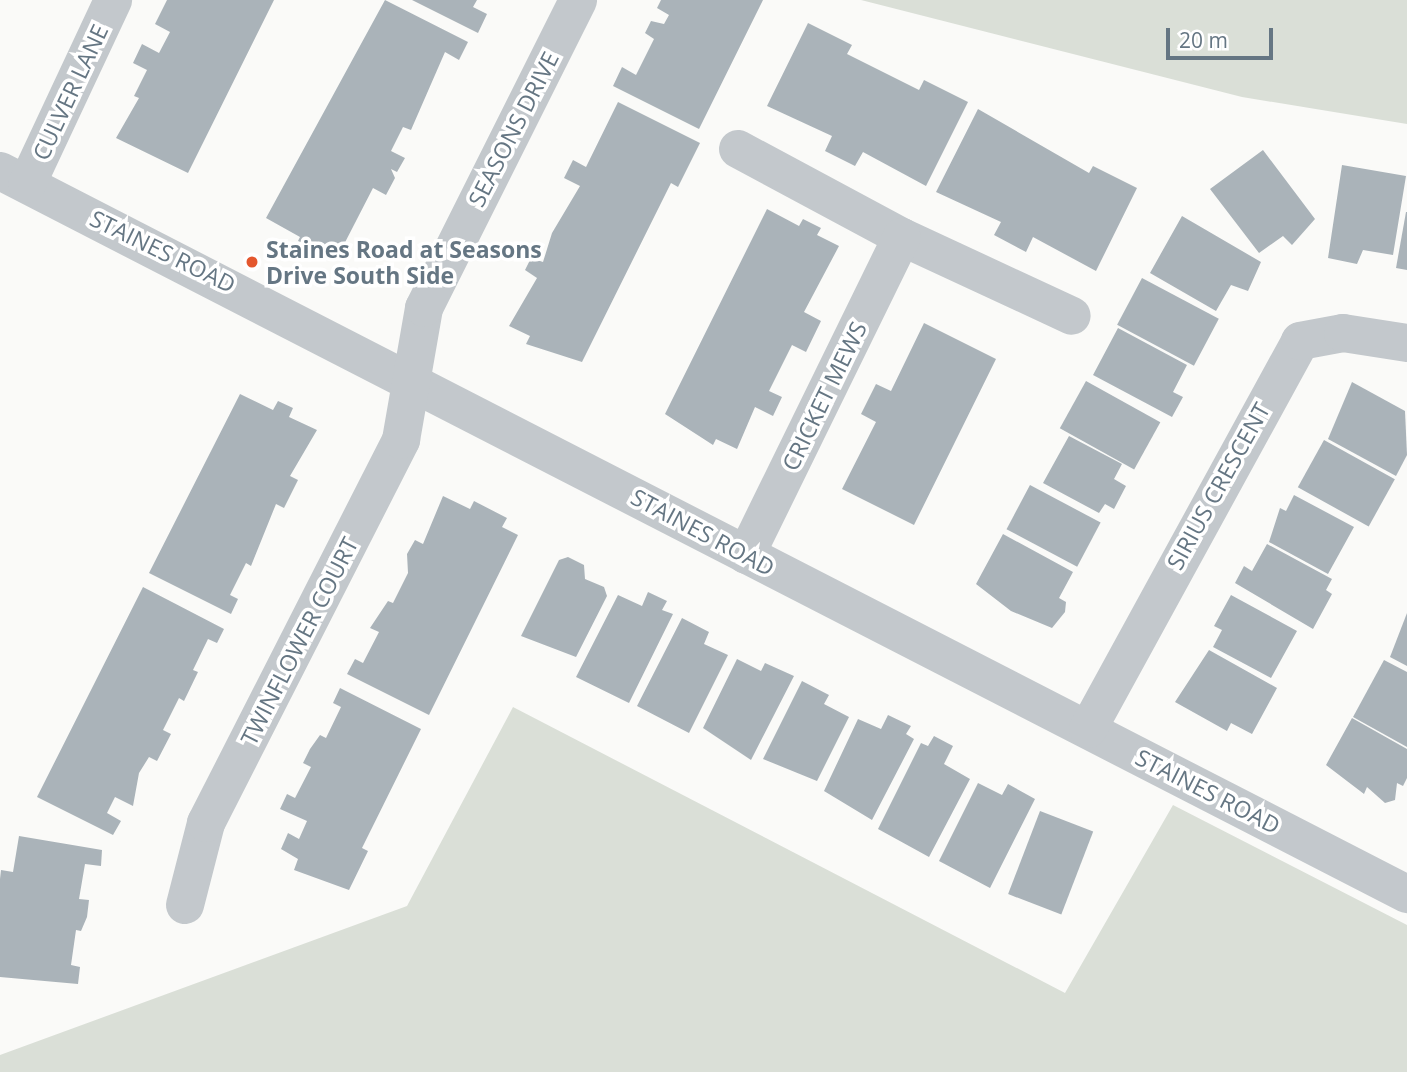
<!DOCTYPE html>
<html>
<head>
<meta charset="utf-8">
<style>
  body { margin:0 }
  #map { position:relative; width:1407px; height:1072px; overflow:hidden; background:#fafaf8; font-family:"Open Sans",sans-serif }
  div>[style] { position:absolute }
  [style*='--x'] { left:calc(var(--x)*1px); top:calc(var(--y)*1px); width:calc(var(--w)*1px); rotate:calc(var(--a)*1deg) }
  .green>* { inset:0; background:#dadfd7 }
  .building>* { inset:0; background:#aab3b9; transform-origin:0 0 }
  .minor>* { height:38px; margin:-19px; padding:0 19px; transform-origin:19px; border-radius:19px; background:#c3c8cc }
  .dots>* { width:19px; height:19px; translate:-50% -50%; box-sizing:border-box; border:4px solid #fff; border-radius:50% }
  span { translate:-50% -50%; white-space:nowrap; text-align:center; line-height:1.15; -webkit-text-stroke:7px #fff; paint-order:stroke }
  .street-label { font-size:23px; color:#657683 }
  .poi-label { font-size:23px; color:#657683; font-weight:700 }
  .left { translate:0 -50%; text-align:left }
  .scale { position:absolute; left:1166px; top:28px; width:107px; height:32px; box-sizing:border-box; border:4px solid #657683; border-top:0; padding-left:9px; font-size:21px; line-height:24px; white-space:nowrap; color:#657683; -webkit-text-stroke:5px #fff; paint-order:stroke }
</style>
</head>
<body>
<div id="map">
  <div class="green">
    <i style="clip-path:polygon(861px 0,1407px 0,1407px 124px,1242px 97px)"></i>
    <i style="clip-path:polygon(513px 707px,1065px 993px,1173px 805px,1407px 925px,1407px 1072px,0 1072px,0 1055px,407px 906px)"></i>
  </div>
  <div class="building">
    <i style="clip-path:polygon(167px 0,274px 0,188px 173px,116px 138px,139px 98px,134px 96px,147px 70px,133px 63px,142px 44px,159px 53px,170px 32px,155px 24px)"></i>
    <i style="clip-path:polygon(385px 0,468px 42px,459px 60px,445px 52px,411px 130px,403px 127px,391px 151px,405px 158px,397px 172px,391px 169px,395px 178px,386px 195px,373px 188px,338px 256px,298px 241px,300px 237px,266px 218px)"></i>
    <i style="clip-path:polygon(412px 0,477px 0,473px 7px,487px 14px,478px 33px)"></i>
    <i style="clip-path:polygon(661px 0,763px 0,699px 129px,613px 86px,622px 67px,636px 75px,654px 39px,645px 33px,651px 21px,664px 24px,669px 15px,657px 8px)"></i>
    <i style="clip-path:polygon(808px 23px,852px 45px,847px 54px,919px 90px,924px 80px,968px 102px,926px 186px,863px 152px,855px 166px,825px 151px,832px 136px,767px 106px)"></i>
    <i style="clip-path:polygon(618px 102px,700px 143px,678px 187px,671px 183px,582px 362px,526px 344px,530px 336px,509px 326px,537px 278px,525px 270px,531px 258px,543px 262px,552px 233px,580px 186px,564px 178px,573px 160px,586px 167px)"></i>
    <i style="clip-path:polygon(978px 109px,1089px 173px,1093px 166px,1137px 188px,1096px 271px,1033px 237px,1026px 252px,994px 235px,1001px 222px,936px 192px)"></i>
    <i style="clip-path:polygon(1263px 150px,1315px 219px,1292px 245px,1283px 236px,1259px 253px,1210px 189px)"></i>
    <i style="clip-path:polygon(1342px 165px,1406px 176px,1393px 255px,1363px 250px,1357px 264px,1328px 258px)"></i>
    <i style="clip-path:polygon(767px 209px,799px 226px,803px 219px,821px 228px,817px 235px,839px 246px,804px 312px,821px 321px,806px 352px,792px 345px,769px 391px,782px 397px,773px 416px,755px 407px,737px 449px,716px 439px,713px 445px,665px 414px)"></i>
    <i style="clip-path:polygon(1406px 212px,1407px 212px,1407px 270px,1396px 268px)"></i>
    <i style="clip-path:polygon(1182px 216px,1261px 262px,1248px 291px,1231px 285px,1216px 311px,1150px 273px)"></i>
    <i style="left:1142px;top:278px;width:87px;height:53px;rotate:28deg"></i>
    <i style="clip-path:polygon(924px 323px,996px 359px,914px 525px,842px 489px,876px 422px,861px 414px,876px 384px,891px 391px)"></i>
    <i style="clip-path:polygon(1118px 328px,1187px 365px,1173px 392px,1183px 397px,1172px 417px,1093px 375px)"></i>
    <i style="left:1086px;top:381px;width:85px;height:54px;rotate:29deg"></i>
    <i style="clip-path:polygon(1352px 382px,1405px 411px,1407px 455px,1396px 476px,1328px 439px)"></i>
    <i style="clip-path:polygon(240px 394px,273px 410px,278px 401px,293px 408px,289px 417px,317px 430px,290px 476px,298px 480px,284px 508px,276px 504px,251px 566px,246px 563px,230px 595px,238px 599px,231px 614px,149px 573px)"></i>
    <i style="clip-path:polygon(1069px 436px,1122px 464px,1114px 479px,1126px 486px,1114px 509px,1105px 504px,1099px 513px,1043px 483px)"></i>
    <i style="left:1324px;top:440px;width:81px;height:54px;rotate:29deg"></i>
    <i style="left:1030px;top:485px;width:80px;height:50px;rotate:28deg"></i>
    <i style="clip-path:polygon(1294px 495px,1354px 527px,1328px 574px,1269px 542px,1280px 508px,1286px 511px)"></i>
    <i style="clip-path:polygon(443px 496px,470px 509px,474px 501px,507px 518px,502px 527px,518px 535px,429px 715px,347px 674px,355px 659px,363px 663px,379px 632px,370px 628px,388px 601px,393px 603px,408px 573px,407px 554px,415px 540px,423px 544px)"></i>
    <i style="clip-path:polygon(1003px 534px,1073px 572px,1059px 598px,1066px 602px,1065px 612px,1052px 628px,1011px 611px,976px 584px)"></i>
    <i style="clip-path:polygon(1267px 544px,1332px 579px,1326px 590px,1332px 594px,1313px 629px,1235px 583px,1244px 566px,1252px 571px)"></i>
    <i style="clip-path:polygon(568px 557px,584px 565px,585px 579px,604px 587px,607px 596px,576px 657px,521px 636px,559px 560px)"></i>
    <i style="clip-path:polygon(143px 587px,224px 629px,217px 643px,208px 639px,193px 670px,198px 672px,184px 701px,179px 698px,163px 730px,171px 734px,157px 761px,149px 757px,139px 773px,133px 806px,115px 797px,107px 813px,121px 821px,113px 835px,37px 797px)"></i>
    <i style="clip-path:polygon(648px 592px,667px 601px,662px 610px,673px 614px,629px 703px,576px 677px,618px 595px,642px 606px)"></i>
    <i style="clip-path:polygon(1231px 595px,1297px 631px,1271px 678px,1213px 647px,1222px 630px,1214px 626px)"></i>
    <i style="clip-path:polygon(1407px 613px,1407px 666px,1390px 657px)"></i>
    <i style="clip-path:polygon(682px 618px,709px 632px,704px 644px,728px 655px,689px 733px,637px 706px)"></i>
    <i style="clip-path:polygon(1209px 650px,1277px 688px,1252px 734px,1231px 723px,1227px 731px,1175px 702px)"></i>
    <i style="clip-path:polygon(737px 659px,761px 671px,765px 663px,794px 676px,751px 760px,703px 728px)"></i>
    <i style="clip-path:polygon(1384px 660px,1407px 672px,1407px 747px,1353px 717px)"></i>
    <i style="clip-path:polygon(802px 681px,829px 695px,824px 704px,849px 717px,817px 781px,763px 759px)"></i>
    <i style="clip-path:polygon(340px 688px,421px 729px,362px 848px,368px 851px,349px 890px,294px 870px,298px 859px,281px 849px,288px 833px,299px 839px,307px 821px,280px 809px,287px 794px,295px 798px,311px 767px,303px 763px,310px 749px,320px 735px,326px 738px,341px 707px,333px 703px)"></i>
    <i style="clip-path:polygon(888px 715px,911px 726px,906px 734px,914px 739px,872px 820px,824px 791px,858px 719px,881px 729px)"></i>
    <i style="clip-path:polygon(1352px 718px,1407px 749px,1407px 778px,1403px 786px,1397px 783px,1395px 800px,1385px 803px,1367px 787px,1364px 794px,1326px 765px)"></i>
    <i style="clip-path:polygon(934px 736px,953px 746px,944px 764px,970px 779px,929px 857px,878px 829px,921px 743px,928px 746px)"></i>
    <i style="clip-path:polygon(978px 783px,1002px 795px,1008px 784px,1035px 799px,990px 888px,939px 861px)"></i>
    <i style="left:1040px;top:811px;width:57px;height:89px;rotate:21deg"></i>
    <i style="clip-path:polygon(19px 836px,102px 850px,101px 866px,85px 864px,79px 899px,89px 900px,87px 917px,81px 931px,76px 930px,71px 965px,80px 967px,78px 984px,0 977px,0 879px,1px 870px,13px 872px)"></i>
  </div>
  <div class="minor">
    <i style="--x:738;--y:149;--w:186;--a:28.2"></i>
    <i style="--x:902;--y:237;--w:187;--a:24.9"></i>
    <i style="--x:0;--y:171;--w:1582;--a:27.2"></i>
    <i style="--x:27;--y:184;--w:203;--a:-64.9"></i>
    <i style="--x:746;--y:555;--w:354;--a:-63.9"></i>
    <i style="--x:1088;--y:729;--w:442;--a:-61.3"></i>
    <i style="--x:1300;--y:341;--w:44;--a:-10.5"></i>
    <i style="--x:1343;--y:333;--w:65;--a:8.9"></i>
    <i style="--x:185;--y:905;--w:85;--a:-75.6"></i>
    <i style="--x:206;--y:823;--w:430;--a:-63"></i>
    <i style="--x:401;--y:440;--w:134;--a:-80.1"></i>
    <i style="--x:424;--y:308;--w:344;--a:-63.4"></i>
  </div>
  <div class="dots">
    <i style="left:252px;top:262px;background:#e4572e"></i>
  </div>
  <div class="street-label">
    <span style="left:70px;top:92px;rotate:-65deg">CULVER LANE</span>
    <span style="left:513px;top:129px;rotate:-63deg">SEASONS DRIVE</span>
    <span style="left:163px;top:251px;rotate:26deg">STAINES ROAD</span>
    <span style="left:824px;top:396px;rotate:-64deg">CRICKET MEWS</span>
    <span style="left:1218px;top:486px;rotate:-61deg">SIRIUS CRESCENT</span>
    <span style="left:703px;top:532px;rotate:28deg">STAINES ROAD</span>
    <span style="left:299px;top:641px;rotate:-63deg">TWINFLOWER COURT</span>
    <span style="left:1208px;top:791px;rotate:27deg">STAINES ROAD</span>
  </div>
  <div class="poi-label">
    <span class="left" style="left:266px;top:262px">Staines Road at Seasons<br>Drive South Side</span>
  </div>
  <div class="scale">20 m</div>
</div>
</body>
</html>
